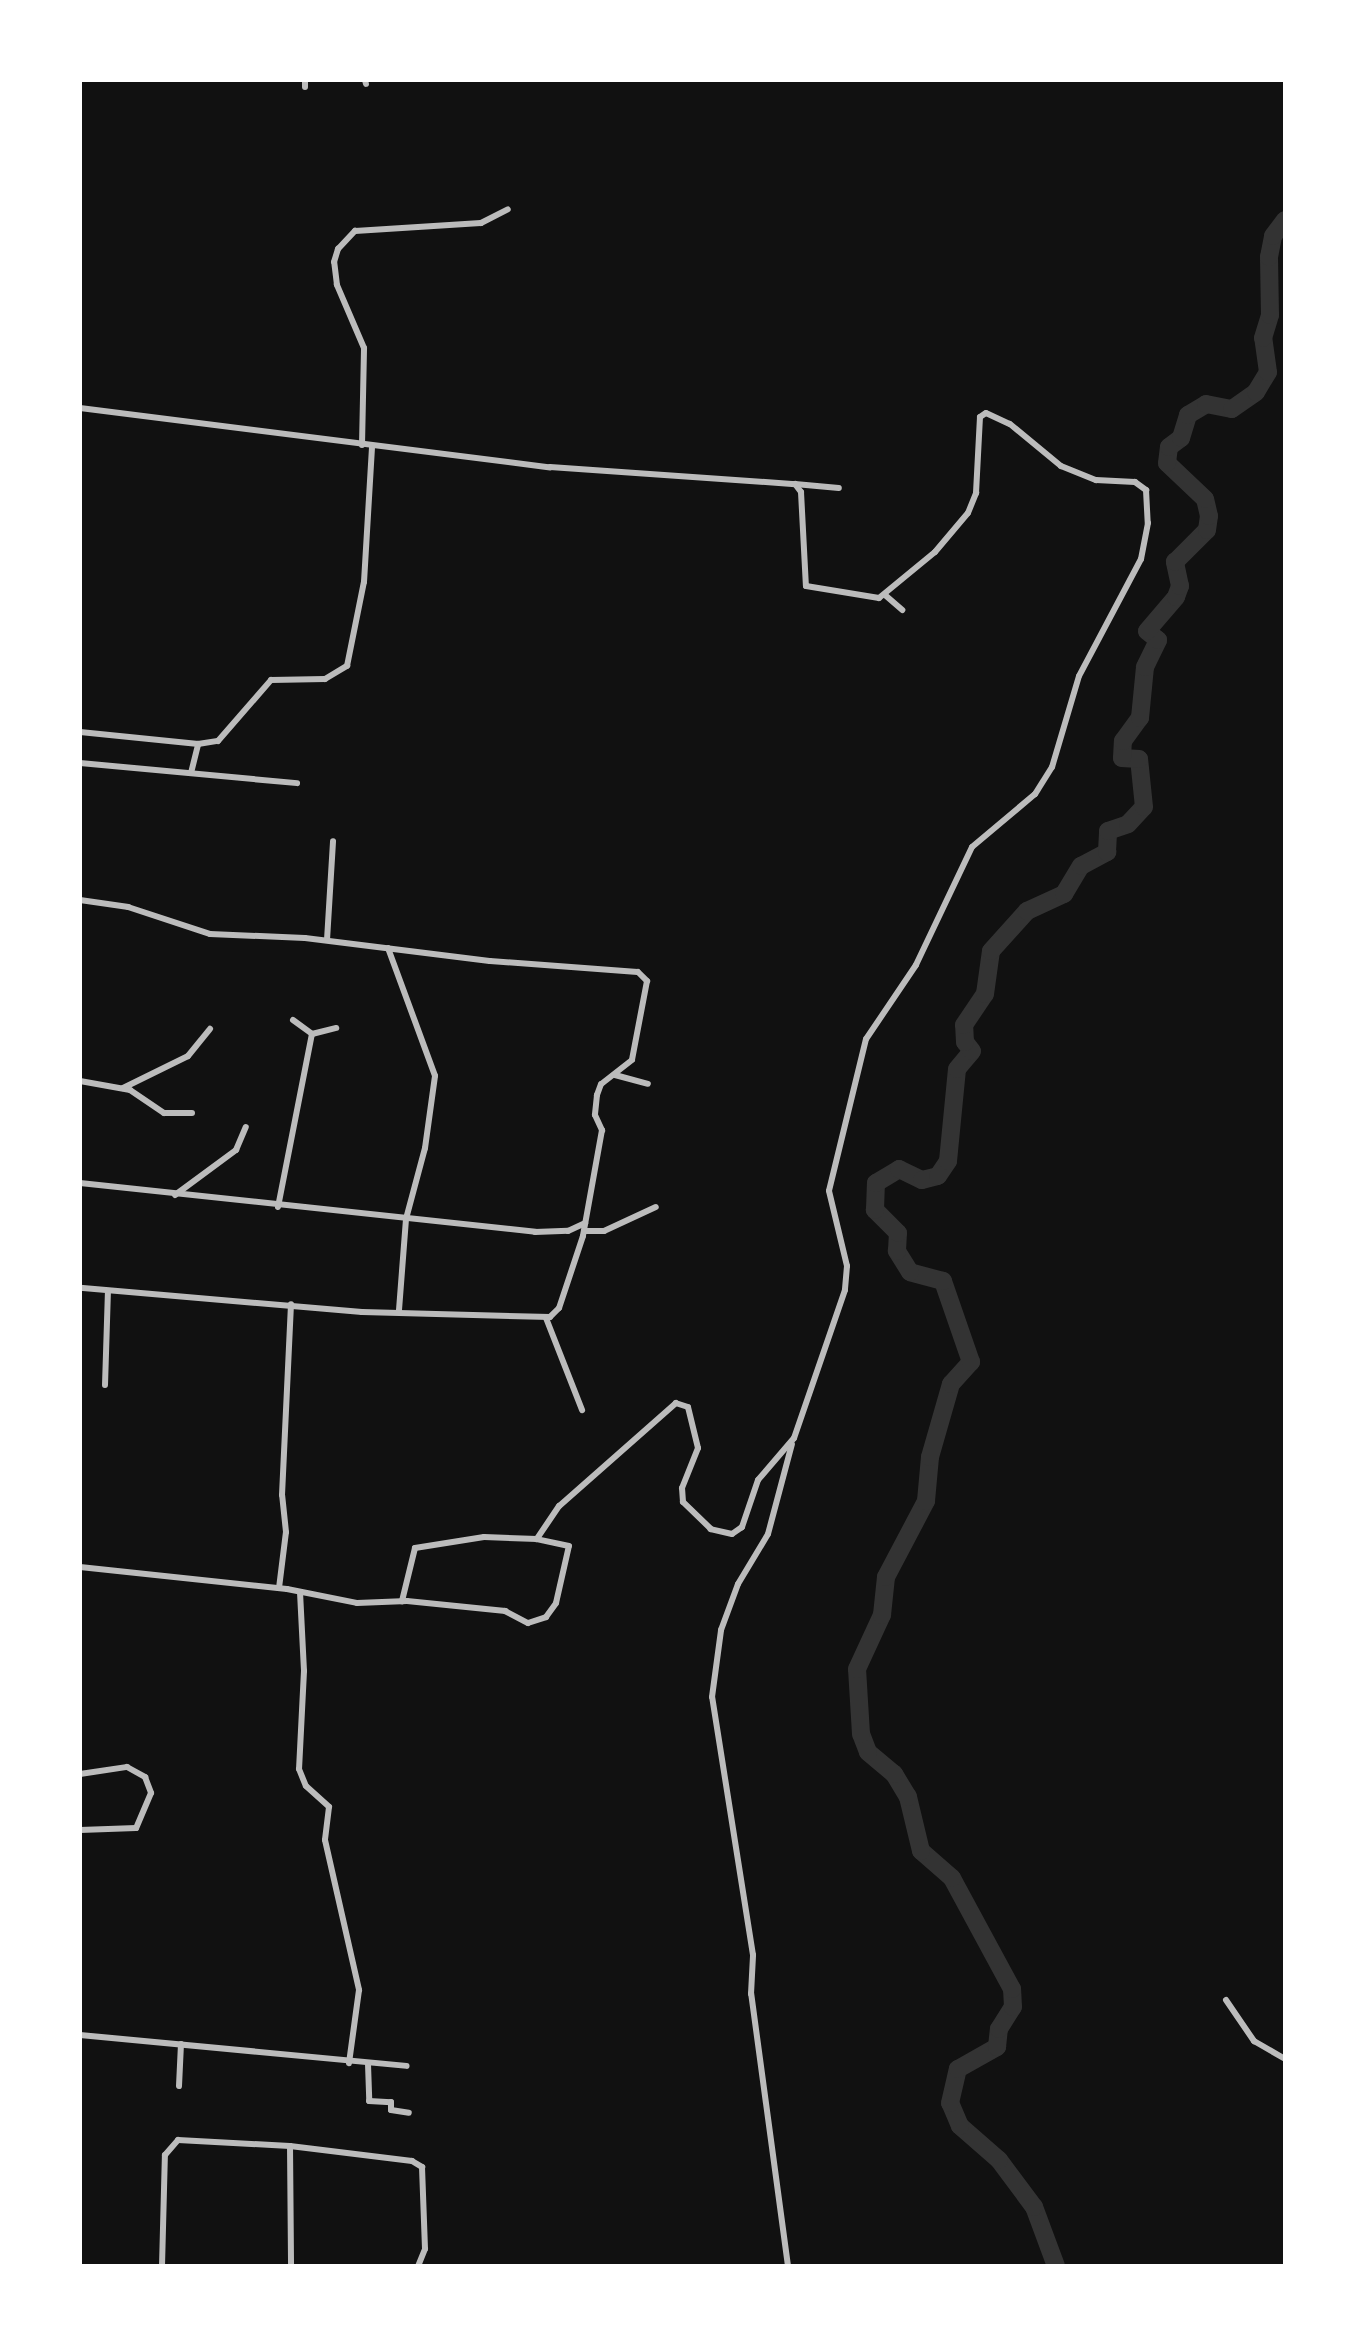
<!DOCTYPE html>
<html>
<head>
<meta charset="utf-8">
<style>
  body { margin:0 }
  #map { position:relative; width:1365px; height:2346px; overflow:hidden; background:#111; font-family:"Sofia Sans Condensed",sans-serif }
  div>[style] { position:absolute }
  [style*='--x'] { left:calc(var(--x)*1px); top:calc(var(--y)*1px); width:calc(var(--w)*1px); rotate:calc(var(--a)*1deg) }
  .river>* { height:18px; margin:-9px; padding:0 9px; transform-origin:9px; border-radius:9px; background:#333 }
  .minor>* { height:6px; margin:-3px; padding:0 3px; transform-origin:3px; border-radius:3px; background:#bcbcbc }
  span { translate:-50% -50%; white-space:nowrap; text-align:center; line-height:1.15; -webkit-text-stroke:8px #fff; paint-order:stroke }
  .frame { position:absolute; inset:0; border:82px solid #fff; pointer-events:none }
</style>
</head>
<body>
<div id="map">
  <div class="river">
    <i style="--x:1056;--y:2266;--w:63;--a:-110.4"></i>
    <i style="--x:1034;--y:2207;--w:59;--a:-126.7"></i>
    <i style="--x:999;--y:2160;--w:52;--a:-138.9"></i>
    <i style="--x:960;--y:2126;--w:25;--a:-113"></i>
    <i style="--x:950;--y:2103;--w:35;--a:-77"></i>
    <i style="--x:958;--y:2069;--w:45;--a:-29.4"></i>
    <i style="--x:997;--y:2047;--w:18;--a:-84"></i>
    <i style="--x:999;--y:2029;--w:26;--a:-58"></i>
    <i style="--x:1013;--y:2007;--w:18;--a:-93"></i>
    <i style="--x:1012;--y:1989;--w:126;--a:-118.4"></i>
    <i style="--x:952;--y:1878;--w:41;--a:-138.9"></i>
    <i style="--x:921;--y:1851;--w:56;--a:-103.5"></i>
    <i style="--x:908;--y:1797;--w:27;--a:-121"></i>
    <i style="--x:894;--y:1774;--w:34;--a:-140"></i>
    <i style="--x:868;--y:1752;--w:19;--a:-111"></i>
    <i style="--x:861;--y:1734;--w:65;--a:-93.5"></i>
    <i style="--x:857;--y:1669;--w:60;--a:-65.2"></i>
    <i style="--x:882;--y:1615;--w:38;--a:-84"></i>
    <i style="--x:886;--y:1577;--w:86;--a:-62.2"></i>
    <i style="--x:926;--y:1501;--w:44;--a:-84.8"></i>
    <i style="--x:930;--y:1457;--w:76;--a:-74"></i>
    <i style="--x:951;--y:1384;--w:30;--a:-48"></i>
    <i style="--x:971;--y:1362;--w:86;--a:-109.1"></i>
    <i style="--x:943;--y:1281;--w:34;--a:-165"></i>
    <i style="--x:910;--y:1272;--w:25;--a:-122"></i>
    <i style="--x:897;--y:1251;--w:18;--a:-87"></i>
    <i style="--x:898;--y:1233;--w:33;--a:-135"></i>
    <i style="--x:875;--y:1210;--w:27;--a:-88"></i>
    <i style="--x:876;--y:1183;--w:27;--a:-31"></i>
    <i style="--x:899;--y:1169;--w:25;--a:26"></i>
    <i style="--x:922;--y:1180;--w:16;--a:-14"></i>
    <i style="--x:938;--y:1176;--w:18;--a:-56"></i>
    <i style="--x:948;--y:1161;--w:92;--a:-84.4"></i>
    <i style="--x:957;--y:1069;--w:23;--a:-50"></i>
    <i style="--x:972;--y:1051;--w:11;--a:-128"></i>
    <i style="--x:965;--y:1042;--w:17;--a:-93"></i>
    <i style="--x:964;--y:1025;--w:37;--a:-56"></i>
    <i style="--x:985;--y:994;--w:43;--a:-82.1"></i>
    <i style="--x:991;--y:951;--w:54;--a:-48"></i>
    <i style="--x:1027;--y:911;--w:41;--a:-24.7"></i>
    <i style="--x:1064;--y:894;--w:33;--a:-59"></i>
    <i style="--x:1081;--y:866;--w:30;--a:-28"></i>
    <i style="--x:1107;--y:852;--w:21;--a:-87"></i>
    <i style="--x:1108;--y:831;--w:21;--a:-19"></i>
    <i style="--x:1128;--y:824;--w:23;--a:-47"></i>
    <i style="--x:1144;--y:807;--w:48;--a:-95.9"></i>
    <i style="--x:1139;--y:759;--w:17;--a:-177"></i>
    <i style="--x:1122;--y:758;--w:17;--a:-87"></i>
    <i style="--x:1123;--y:741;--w:29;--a:-54"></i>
    <i style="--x:1140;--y:718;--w:51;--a:-84.4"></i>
    <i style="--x:1145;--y:667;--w:30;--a:-64"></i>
    <i style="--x:1158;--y:640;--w:14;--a:-141"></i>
    <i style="--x:1147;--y:631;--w:45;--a:-49.5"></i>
    <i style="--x:1176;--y:597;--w:12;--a:-70"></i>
    <i style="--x:1180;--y:586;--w:25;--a:-102"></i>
    <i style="--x:1175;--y:562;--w:45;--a:-45"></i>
    <i style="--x:1207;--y:530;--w:14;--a:-82"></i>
    <i style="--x:1209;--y:516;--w:17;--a:-103"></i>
    <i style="--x:1205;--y:499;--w:52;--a:-136.5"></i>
    <i style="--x:1167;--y:463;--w:16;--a:-83"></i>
    <i style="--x:1169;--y:447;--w:15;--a:-37"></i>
    <i style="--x:1181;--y:438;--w:24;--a:-73"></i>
    <i style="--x:1188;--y:415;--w:21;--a:-31"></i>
    <i style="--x:1206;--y:404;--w:26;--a:11"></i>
    <i style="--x:1232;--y:409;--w:29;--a:-35"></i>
    <i style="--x:1256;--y:392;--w:23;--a:-59"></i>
    <i style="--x:1268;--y:372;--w:34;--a:-98"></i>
    <i style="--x:1263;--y:338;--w:24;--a:-73"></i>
    <i style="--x:1270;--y:315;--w:58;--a:-91"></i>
    <i style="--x:1269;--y:257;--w:21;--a:-79"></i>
    <i style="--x:1273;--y:236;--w:20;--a:-53"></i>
  </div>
  <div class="minor">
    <i style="--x:365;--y:80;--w:4;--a:76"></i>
    <i style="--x:305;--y:87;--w:7;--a:-90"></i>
    <i style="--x:80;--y:408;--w:474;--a:7.2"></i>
    <i style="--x:550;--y:467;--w:246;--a:4"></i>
    <i style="--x:795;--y:484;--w:10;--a:53"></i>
    <i style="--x:801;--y:492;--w:94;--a:87"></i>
    <i style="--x:806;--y:586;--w:74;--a:9.3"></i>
    <i style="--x:879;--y:598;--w:72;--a:-39.4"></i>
    <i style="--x:935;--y:552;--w:51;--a:-49.8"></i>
    <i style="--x:968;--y:513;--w:22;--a:-68"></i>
    <i style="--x:976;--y:493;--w:76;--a:-87"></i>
    <i style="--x:980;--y:417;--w:7;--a:-34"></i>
    <i style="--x:986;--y:413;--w:26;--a:25"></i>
    <i style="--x:1010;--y:424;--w:66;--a:39.5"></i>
    <i style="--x:1061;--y:466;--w:38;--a:22"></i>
    <i style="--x:1096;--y:480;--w:39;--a:3"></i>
    <i style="--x:1135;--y:482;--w:14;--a:36"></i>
    <i style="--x:1146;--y:490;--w:33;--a:87"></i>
    <i style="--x:1148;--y:523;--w:37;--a:101"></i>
    <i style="--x:1141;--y:559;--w:132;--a:117.9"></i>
    <i style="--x:1079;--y:676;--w:95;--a:106.5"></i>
    <i style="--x:1052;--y:767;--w:32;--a:122"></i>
    <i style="--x:1035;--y:794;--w:82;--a:139.9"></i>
    <i style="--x:972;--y:847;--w:131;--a:115.4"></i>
    <i style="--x:916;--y:965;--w:89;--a:124"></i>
    <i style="--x:866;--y:1039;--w:156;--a:103.7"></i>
    <i style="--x:829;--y:1191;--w:77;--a:76.5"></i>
    <i style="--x:847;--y:1266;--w:24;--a:95"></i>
    <i style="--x:845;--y:1290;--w:157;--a:109"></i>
    <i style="--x:794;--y:1438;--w:55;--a:130.6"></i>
    <i style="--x:758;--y:1480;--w:50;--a:108.8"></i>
    <i style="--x:742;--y:1527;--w:12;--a:145"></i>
    <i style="--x:732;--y:1534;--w:22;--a:-167"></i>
    <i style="--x:711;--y:1529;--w:39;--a:-136"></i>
    <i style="--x:683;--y:1502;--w:14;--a:-94"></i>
    <i style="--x:682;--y:1488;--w:43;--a:-68.2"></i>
    <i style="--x:698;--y:1448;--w:42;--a:-103.7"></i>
    <i style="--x:688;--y:1407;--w:13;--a:-162"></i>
    <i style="--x:676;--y:1403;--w:156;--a:138.6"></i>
    <i style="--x:559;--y:1506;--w:40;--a:124"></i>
    <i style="--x:537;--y:1539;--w:53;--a:-177.8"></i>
    <i style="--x:484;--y:1537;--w:70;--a:170.9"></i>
    <i style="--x:415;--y:1548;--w:55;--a:103.8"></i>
    <i style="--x:362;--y:445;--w:97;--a:-88.8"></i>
    <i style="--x:364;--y:348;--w:69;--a:-113.2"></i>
    <i style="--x:337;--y:285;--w:23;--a:-97"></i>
    <i style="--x:334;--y:262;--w:14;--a:-73"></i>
    <i style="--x:338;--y:249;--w:25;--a:-47"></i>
    <i style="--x:355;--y:231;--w:126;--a:-3.6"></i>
    <i style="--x:481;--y:223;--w:30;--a:-27"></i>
    <i style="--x:795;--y:484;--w:44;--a:5.2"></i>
    <i style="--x:885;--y:595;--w:23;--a:41"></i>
    <i style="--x:80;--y:732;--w:119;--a:5.8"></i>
    <i style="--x:80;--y:763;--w:218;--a:5.3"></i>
    <i style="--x:191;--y:773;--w:30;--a:-76"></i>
    <i style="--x:198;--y:744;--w:20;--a:-9"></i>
    <i style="--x:218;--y:741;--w:81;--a:-49"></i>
    <i style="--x:271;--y:680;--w:54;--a:-1.1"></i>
    <i style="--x:325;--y:679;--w:26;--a:-31"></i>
    <i style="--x:347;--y:666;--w:86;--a:-78.6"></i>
    <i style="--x:364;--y:582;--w:135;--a:-86.6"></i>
    <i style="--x:80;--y:900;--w:49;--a:8.3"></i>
    <i style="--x:128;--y:907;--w:86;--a:18.2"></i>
    <i style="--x:210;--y:934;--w:95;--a:2.4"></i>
    <i style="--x:305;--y:938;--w:186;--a:7.1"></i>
    <i style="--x:490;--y:961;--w:148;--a:4.3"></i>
    <i style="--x:638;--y:972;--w:13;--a:45"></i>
    <i style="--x:647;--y:981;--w:80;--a:100.8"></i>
    <i style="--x:632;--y:1060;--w:39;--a:142"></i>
    <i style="--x:601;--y:1084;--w:12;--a:110"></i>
    <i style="--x:597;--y:1095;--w:20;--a:96"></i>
    <i style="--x:595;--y:1115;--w:17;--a:65"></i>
    <i style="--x:602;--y:1130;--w:108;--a:100.2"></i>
    <i style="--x:583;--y:1236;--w:76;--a:108.4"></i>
    <i style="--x:559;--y:1308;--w:13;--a:135"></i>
    <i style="--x:550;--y:1317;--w:188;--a:-178.5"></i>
    <i style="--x:362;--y:1312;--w:283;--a:-175.1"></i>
    <i style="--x:327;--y:940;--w:99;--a:-86.5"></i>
    <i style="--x:388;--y:948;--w:136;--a:69.8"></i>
    <i style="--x:435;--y:1076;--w:73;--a:97.9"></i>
    <i style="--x:425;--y:1148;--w:73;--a:105"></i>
    <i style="--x:406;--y:1219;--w:92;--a:94.4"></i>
    <i style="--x:293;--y:1020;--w:24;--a:36"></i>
    <i style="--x:312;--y:1034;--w:25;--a:-14"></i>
    <i style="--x:615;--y:1075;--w:34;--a:15"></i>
    <i style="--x:80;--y:1081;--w:51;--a:10.2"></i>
    <i style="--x:130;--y:1090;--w:41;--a:34.1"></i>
    <i style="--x:164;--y:1113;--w:28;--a:0"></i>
    <i style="--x:123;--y:1088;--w:72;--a:-26.2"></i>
    <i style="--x:188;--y:1056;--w:35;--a:-51"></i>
    <i style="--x:80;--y:1183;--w:458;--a:6.1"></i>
    <i style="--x:535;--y:1232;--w:33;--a:-2"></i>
    <i style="--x:568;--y:1231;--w:19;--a:-25"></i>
    <i style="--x:175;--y:1195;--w:76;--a:-36.4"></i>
    <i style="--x:236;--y:1150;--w:25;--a:-67"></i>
    <i style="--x:278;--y:1207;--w:176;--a:-78.9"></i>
    <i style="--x:584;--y:1231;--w:20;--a:0"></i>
    <i style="--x:604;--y:1231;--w:57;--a:-24.8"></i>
    <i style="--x:546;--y:1318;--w:99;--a:68.6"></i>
    <i style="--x:105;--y:1385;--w:94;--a:-88.2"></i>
    <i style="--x:80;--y:1567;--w:208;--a:6.1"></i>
    <i style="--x:287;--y:1589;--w:71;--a:11.3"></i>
    <i style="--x:357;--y:1603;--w:50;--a:-2.3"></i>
    <i style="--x:407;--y:1601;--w:99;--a:5.8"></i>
    <i style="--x:505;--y:1611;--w:26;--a:28"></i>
    <i style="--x:528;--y:1623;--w:19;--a:-18"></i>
    <i style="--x:546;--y:1617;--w:17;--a:-54"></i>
    <i style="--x:556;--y:1603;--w:58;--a:-77.2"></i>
    <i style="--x:569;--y:1546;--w:33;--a:-168"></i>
    <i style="--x:279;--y:1588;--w:56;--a:-82.9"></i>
    <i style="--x:286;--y:1532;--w:37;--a:-96"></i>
    <i style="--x:282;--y:1495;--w:191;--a:-87.3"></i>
    <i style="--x:300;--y:1592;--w:79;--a:87.1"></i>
    <i style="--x:304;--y:1671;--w:98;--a:92.9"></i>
    <i style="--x:299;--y:1769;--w:18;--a:68"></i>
    <i style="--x:306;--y:1786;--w:31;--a:42"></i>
    <i style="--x:329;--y:1807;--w:33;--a:97"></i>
    <i style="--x:325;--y:1840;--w:154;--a:77.2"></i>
    <i style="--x:359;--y:1990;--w:74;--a:97.8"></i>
    <i style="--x:80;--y:1774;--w:48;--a:-8.5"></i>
    <i style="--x:127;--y:1767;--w:21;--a:29"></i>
    <i style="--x:145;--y:1777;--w:17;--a:69"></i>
    <i style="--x:151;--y:1793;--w:38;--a:113"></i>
    <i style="--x:136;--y:1828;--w:56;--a:178"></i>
    <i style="--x:1226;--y:2000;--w:50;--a:55.7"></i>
    <i style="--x:1254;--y:2041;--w:36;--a:30"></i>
    <i style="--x:80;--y:2035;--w:328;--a:5.4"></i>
    <i style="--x:368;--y:2064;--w:37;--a:88"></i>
    <i style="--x:369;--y:2101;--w:22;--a:3"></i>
    <i style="--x:391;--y:2102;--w:8;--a:90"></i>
    <i style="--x:391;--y:2110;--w:18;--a:9"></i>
    <i style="--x:179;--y:2086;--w:42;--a:-87.3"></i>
    <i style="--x:290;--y:2146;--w:120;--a:89.5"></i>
    <i style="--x:162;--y:2266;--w:111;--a:-88.5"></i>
    <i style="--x:165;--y:2155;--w:20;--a:-49"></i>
    <i style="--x:178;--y:2140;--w:112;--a:3.1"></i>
    <i style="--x:290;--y:2146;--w:123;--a:7"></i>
    <i style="--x:412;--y:2161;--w:12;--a:31"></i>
    <i style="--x:422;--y:2167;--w:82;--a:87.9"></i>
    <i style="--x:425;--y:2249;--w:18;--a:112"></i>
    <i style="--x:788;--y:2266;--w:275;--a:-97.7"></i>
    <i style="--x:751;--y:1994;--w:39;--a:-87"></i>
    <i style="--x:753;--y:1955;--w:261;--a:-99"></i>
    <i style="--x:712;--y:1697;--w:68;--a:-82.3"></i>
    <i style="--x:721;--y:1630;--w:49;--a:-69.7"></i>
    <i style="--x:738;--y:1584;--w:58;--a:-59"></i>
    <i style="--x:768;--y:1534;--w:93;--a:-75.1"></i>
  </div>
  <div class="frame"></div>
</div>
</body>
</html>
